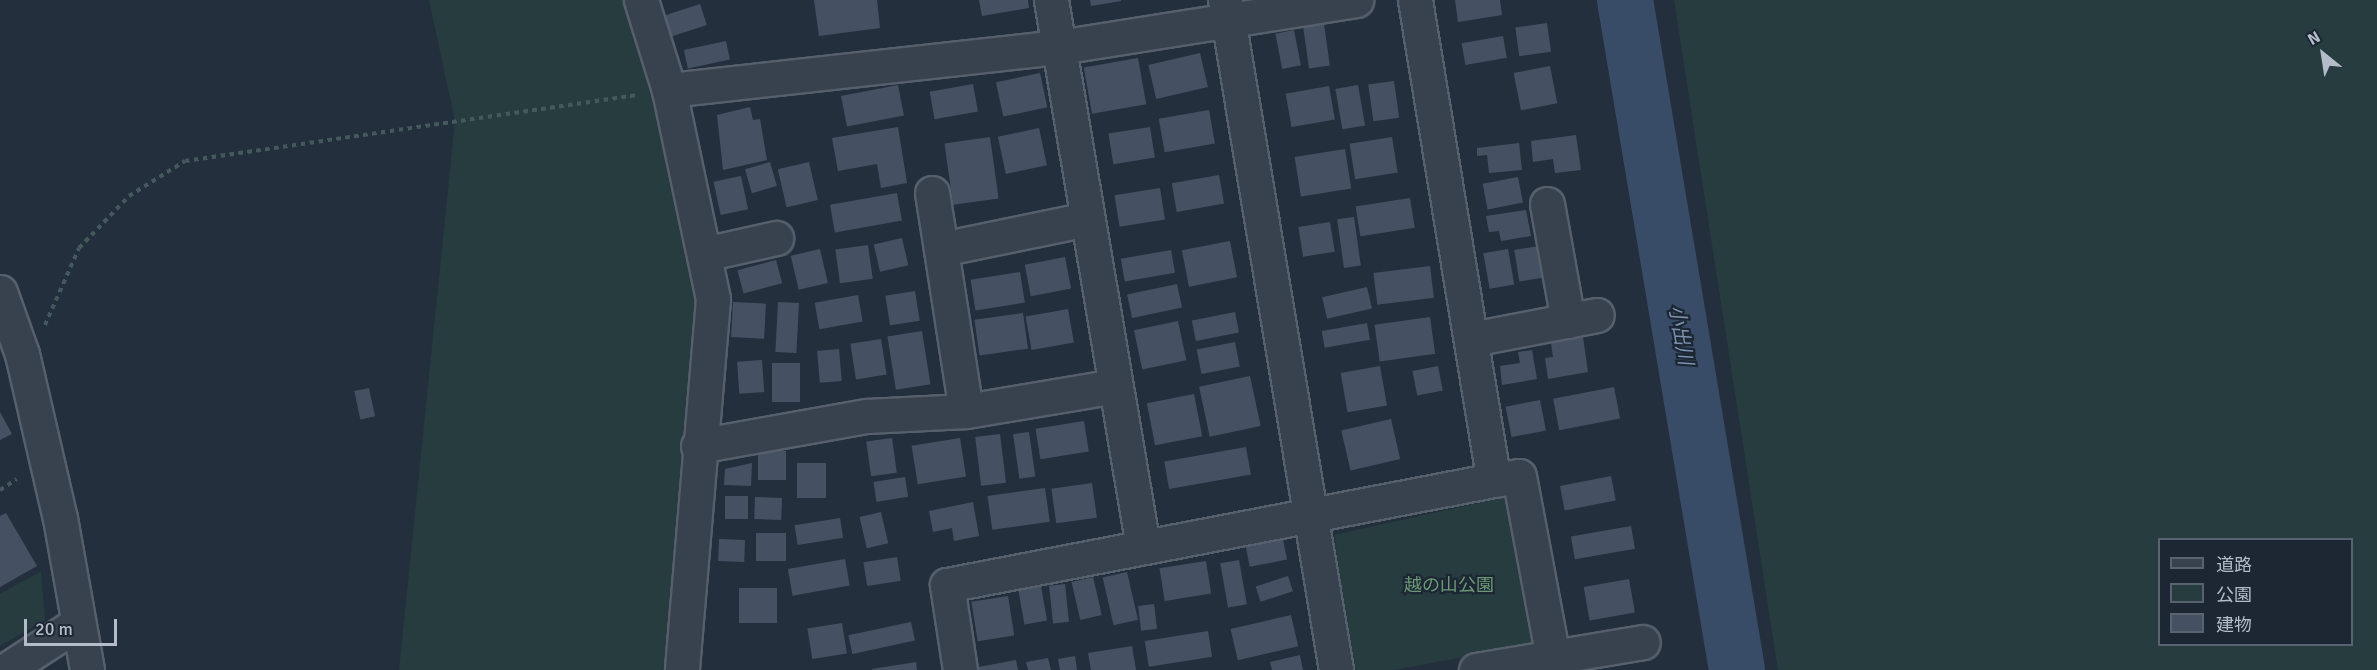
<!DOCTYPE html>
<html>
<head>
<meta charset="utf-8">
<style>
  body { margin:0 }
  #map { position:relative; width:2377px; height:670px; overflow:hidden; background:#242f3e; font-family:Signika,"Noto Sans JP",sans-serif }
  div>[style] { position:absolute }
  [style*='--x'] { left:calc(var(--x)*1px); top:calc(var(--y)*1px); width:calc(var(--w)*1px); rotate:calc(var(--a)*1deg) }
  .green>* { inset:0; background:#263c3f }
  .river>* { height:56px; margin:-28px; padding:0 28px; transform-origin:28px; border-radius:28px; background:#394c67 }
  .building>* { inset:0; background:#455162; transform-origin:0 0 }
  .path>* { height:4px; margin-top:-2px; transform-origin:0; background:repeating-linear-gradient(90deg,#44595c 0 4.5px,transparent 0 9px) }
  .roads { filter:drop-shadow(2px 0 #565f6c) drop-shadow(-2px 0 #565f6c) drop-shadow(0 2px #565f6c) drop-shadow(0 -2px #565f6c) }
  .minor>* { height:33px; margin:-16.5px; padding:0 16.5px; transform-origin:16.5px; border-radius:16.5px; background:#38414e }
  span { translate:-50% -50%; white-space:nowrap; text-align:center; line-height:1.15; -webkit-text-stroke:4.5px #1d2633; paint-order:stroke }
  .park-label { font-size:18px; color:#6b9a76 }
  .water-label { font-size:20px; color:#7c92b1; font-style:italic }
  .legend { position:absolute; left:2158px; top:538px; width:195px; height:108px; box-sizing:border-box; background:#1d2633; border:2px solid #59626f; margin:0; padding:8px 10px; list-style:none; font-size:18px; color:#b4bcc9 }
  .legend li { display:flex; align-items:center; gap:12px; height:30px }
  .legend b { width:30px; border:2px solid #59626f }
  .north { position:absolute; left:2293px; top:24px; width:60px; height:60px; -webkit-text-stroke:4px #1d2633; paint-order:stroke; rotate:330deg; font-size:16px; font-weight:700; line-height:24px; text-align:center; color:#b4bcc9 }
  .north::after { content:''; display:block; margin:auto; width:21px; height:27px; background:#b4bcc9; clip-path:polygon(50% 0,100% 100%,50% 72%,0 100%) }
  .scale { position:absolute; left:24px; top:619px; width:93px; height:27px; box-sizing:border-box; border:3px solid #b4bcc9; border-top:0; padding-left:8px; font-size:18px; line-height:21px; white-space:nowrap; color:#b4bcc9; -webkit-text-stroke:4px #1d2633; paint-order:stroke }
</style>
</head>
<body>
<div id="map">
  <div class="green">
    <i style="clip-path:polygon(429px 0,628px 0,643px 35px,699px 301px,670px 670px,399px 670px,455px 121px)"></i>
    <i style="clip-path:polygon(evenodd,1674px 0,2377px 0,2377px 670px,1778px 670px,1674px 0,2160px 540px,2352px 540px,2352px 644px,2160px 644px,2160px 540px)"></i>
    <i style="clip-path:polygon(1510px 496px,1536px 643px,1394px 670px,1353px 670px,1334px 535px)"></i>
    <i style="clip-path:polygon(41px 571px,45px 620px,0 646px,0 594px)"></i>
  </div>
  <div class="river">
    <i style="--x:1625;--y:0;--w:679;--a:80.51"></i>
  </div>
  <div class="building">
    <i style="clip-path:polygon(814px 0,877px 0,880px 28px,819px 36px)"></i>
    <i style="clip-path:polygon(979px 0,1028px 0,1029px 8px,982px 16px)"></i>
    <i style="clip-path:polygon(1090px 0,1121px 0,1121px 1px,1091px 6px)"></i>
    <i style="clip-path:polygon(1455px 0,1500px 0,1502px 15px,1458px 22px)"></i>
    <i style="left:700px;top:4px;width:22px;height:38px;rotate:72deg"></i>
    <i style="left:1547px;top:23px;width:29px;height:32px;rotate:82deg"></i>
    <i style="left:1324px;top:24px;width:42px;height:21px;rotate:82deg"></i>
    <i style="left:1294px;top:30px;width:36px;height:19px;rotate:79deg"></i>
    <i style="left:1503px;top:36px;width:22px;height:42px;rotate:80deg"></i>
    <i style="left:726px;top:41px;width:19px;height:43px;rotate:78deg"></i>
    <i style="left:1200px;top:53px;width:35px;height:53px;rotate:77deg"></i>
    <i style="left:1138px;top:58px;width:47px;height:55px;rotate:80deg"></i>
    <i style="left:1550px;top:66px;width:38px;height:37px;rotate:79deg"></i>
    <i style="left:1040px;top:73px;width:35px;height:45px;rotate:78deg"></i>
    <i style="left:1394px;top:81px;width:37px;height:26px;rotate:82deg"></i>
    <i style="left:973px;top:84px;width:28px;height:44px;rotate:80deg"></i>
    <i style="left:898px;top:85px;width:31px;height:58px;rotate:79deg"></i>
    <i style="left:1358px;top:85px;width:41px;height:23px;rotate:80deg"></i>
    <i style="left:1329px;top:86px;width:34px;height:44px;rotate:80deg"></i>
    <i style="clip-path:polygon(750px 107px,753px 120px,760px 119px,767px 160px,723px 170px,717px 115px)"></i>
    <i style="left:1209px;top:110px;width:34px;height:51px;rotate:80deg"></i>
    <i style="clip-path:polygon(898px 127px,907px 183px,881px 188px,877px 164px,838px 171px,832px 138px)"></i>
    <i style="left:1150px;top:127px;width:31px;height:42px;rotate:81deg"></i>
    <i style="left:1039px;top:128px;width:38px;height:42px;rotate:78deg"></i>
    <i style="clip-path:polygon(1576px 135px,1581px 170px,1555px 173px,1553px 159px,1533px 162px,1531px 141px)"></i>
    <i style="left:990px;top:137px;width:62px;height:46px;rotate:82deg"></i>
    <i style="left:1392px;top:137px;width:36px;height:43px;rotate:81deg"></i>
    <i style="clip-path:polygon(1519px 143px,1522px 170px,1489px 173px,1487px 155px,1477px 156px,1477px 148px)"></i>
    <i style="left:1345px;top:149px;width:40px;height:51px;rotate:81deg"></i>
    <i style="left:770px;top:162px;width:25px;height:26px;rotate:74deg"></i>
    <i style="left:809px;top:162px;width:39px;height:32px;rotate:77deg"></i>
    <i style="left:1219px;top:175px;width:29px;height:48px;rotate:80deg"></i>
    <i style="left:741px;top:176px;width:34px;height:28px;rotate:78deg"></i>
    <i style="left:1518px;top:177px;width:26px;height:36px;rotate:79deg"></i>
    <i style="left:1160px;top:188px;width:32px;height:46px;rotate:81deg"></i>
    <i style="left:897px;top:193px;width:28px;height:68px;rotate:80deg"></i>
    <i style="left:1410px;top:198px;width:30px;height:55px;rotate:81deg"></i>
    <i style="clip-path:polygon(1526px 210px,1531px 236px,1501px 241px,1499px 231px,1489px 232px,1486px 216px)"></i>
    <i style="left:1354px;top:217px;width:49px;height:17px;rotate:82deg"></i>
    <i style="left:1330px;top:222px;width:30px;height:32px;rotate:81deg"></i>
    <i style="left:902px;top:238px;width:28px;height:29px;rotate:77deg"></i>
    <i style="left:1230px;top:241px;width:37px;height:49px;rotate:79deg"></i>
    <i style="left:868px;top:245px;width:34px;height:33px;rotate:82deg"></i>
    <i style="left:1539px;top:246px;width:32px;height:25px;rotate:81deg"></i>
    <i style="left:820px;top:249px;width:35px;height:30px;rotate:77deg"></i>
    <i style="left:1508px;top:249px;width:36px;height:25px;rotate:80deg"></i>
    <i style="left:1171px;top:250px;width:23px;height:51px;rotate:80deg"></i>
    <i style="left:1065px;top:257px;width:32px;height:41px;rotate:79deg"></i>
    <i style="left:776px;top:260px;width:24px;height:40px;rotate:75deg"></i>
    <i style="left:1430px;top:266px;width:32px;height:57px;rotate:83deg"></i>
    <i style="left:1020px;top:272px;width:31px;height:50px;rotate:81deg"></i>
    <i style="left:1177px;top:284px;width:24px;height:51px;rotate:78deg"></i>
    <i style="left:1367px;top:287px;width:22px;height:46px;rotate:77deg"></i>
    <i style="left:915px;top:291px;width:30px;height:30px;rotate:81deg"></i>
    <i style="left:858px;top:295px;width:27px;height:44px;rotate:80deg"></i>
    <i style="left:733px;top:302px;width:33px;height:35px;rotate:3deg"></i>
    <i style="left:778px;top:302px;width:21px;height:50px;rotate:3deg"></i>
    <i style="left:1068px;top:309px;width:34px;height:43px;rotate:80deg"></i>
    <i style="left:1235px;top:312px;width:21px;height:44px;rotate:79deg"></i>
    <i style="left:1023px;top:313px;width:36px;height:49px;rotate:82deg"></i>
    <i style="left:1430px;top:317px;width:37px;height:56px;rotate:82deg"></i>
    <i style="left:1178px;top:321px;width:40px;height:45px;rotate:78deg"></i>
    <i style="left:1367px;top:323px;width:17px;height:46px;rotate:80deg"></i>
    <i style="left:922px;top:331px;width:54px;height:35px;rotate:81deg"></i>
    <i style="clip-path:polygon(1583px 337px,1588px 372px,1548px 379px,1545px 358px,1553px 357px,1551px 343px)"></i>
    <i style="left:881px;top:339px;width:36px;height:31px;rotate:81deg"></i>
    <i style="left:1235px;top:342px;width:25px;height:39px;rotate:79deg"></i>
    <i style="left:839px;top:349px;width:32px;height:22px;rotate:85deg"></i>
    <i style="clip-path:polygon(1532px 350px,1537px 379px,1502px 385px,1500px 366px,1520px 363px,1518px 352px)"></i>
    <i style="left:762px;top:360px;width:32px;height:25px;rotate:86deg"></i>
    <i style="left:772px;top:363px;width:28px;height:39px"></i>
    <i style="left:1380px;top:366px;width:40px;height:40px;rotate:80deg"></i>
    <i style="left:1438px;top:366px;width:25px;height:26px;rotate:79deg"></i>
    <i style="left:1250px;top:376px;width:51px;height:52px;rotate:78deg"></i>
    <i style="left:1614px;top:387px;width:32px;height:62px;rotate:79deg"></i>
    <i style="left:369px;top:388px;width:29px;height:15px;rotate:78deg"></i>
    <i style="left:1194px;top:394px;width:43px;height:48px;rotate:79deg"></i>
    <i style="left:1540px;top:400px;width:31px;height:35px;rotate:79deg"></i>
    <i style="clip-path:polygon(0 412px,12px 434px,0 440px)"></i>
    <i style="left:1391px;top:419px;width:41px;height:51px;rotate:77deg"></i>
    <i style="left:1084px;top:421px;width:31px;height:49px;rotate:81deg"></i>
    <i style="left:1029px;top:432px;width:45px;height:16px;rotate:82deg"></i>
    <i style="left:1000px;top:434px;width:49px;height:25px;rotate:83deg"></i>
    <i style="left:892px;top:438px;width:35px;height:26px;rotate:82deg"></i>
    <i style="left:960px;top:438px;width:39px;height:49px;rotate:81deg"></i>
    <i style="left:1246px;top:447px;width:28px;height:83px;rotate:80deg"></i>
    <i style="left:758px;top:451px;width:28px;height:29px"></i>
    <i style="clip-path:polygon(752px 463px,751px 486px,724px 485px,725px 469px)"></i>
    <i style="left:826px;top:463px;width:35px;height:29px;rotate:90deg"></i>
    <i style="left:1611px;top:476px;width:25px;height:52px;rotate:79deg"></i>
    <i style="left:905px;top:477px;width:20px;height:32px;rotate:81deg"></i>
    <i style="left:1092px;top:483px;width:35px;height:41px;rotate:82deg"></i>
    <i style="left:1045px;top:488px;width:34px;height:58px;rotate:82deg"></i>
    <i style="left:725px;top:496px;width:23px;height:23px"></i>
    <i style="left:755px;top:497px;width:27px;height:22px;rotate:2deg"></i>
    <i style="clip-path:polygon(973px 502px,979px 536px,954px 541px,952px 528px,933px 532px,929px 511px)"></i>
    <i style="left:881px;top:512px;width:32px;height:22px;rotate:77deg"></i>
    <i style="clip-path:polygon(6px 513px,37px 566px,0 587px,0 516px)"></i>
    <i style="left:840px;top:518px;width:20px;height:46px;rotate:81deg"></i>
    <i style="left:1631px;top:526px;width:23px;height:61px;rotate:80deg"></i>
    <i style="left:756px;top:533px;width:30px;height:28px"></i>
    <i style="left:719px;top:539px;width:26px;height:22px;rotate:2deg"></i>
    <i style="left:1283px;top:539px;width:21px;height:38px;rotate:79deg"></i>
    <i style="left:897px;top:557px;width:24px;height:34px;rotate:81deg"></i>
    <i style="left:845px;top:559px;width:27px;height:58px;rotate:80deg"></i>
    <i style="left:1239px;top:560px;width:45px;height:19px;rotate:80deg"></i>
    <i style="left:1206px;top:561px;width:33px;height:47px;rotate:81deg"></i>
    <i style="left:1127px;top:572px;width:49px;height:25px;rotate:77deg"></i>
    <i style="left:1288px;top:576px;width:16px;height:34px;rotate:72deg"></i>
    <i style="left:1093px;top:577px;width:39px;height:22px;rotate:77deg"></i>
    <i style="left:1629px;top:579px;width:34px;height:46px;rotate:80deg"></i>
    <i style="left:1065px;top:584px;width:38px;height:16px;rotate:84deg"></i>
    <i style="left:1041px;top:586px;width:35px;height:23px;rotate:80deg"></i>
    <i style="left:777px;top:588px;width:35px;height:38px;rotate:90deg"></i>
    <i style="left:1008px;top:596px;width:40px;height:37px;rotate:81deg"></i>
    <i style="left:1154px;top:604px;width:25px;height:16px;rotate:83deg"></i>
    <i style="left:1291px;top:615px;width:32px;height:62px;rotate:77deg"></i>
    <i style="left:911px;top:622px;width:19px;height:64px;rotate:78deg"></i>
    <i style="left:842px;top:623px;width:31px;height:35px;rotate:81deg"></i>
    <i style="left:1208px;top:631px;width:26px;height:64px;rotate:81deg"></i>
    <i style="clip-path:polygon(1132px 646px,1136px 670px,1091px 670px,1088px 653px)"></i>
    <i style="clip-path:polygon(1300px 655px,1303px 670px,1272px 670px,1270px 662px)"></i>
    <i style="clip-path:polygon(1075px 656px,1077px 670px,1060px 670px,1058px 659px)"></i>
    <i style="clip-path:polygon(1048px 658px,1051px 670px,1028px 670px,1026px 662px)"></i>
    <i style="clip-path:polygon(1016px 660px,1018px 670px,973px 670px,973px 668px)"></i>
    <i style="clip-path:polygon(916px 662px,917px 670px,872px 670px,872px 669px)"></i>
  </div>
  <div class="path">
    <i style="--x:45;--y:325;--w:84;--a:-66.2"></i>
    <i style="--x:79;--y:248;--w:72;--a:-46.1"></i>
    <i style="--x:129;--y:196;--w:66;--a:-32"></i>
    <i style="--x:185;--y:161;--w:457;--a:-8.3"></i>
    <i style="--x:0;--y:490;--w:20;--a:-33"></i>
  </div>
  <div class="roads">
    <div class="minor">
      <i style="--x:641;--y:0;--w:94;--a:72.7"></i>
      <i style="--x:669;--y:90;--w:392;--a:-6.3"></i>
      <i style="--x:1059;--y:47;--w:301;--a:-9"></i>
      <i style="--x:1051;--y:0;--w:555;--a:80.45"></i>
      <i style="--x:1225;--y:0;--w:679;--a:80.59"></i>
      <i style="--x:1415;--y:0;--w:486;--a:80.7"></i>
      <i style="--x:1494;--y:480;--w:25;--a:-9"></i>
      <i style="--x:1519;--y:476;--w:184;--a:79.4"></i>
      <i style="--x:669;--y:90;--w:214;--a:78.1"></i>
      <i style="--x:713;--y:299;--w:372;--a:94.8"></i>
      <i style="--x:932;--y:193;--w:57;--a:80.9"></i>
      <i style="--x:1547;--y:204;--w:119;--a:79.8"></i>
      <i style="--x:704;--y:254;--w:74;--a:-12.5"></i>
      <i style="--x:0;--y:292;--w:66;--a:70.5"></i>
      <i style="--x:22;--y:354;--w:168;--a:77"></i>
      <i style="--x:60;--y:518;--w:154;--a:79.9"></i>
      <i style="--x:1472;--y:339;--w:127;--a:-10.9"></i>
      <i style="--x:966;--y:411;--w:164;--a:-98.8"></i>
      <i style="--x:941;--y:249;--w:149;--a:-11.6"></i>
      <i style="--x:698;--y:446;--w:172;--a:-10.1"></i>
      <i style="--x:867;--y:416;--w:99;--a:-2.9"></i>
      <i style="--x:966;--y:411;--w:151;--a:-9.5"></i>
      <i style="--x:6;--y:670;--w:82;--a:-33.1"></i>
      <i style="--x:960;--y:670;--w:86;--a:-98.7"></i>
      <i style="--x:947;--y:585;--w:557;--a:-10.87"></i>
      <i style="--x:1476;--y:670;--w:169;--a:-9.5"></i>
    </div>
  </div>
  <div class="park-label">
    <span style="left:1449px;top:585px">越の山公園</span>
  </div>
  <div class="water-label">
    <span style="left:1681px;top:335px;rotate:80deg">小出川</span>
  </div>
  <ul class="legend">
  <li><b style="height:8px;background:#38414e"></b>道路</li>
  <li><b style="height:16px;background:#263c3f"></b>公園</li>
  <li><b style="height:16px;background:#455162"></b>建物</li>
  </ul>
  <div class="north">N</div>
  <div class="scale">20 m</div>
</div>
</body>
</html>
